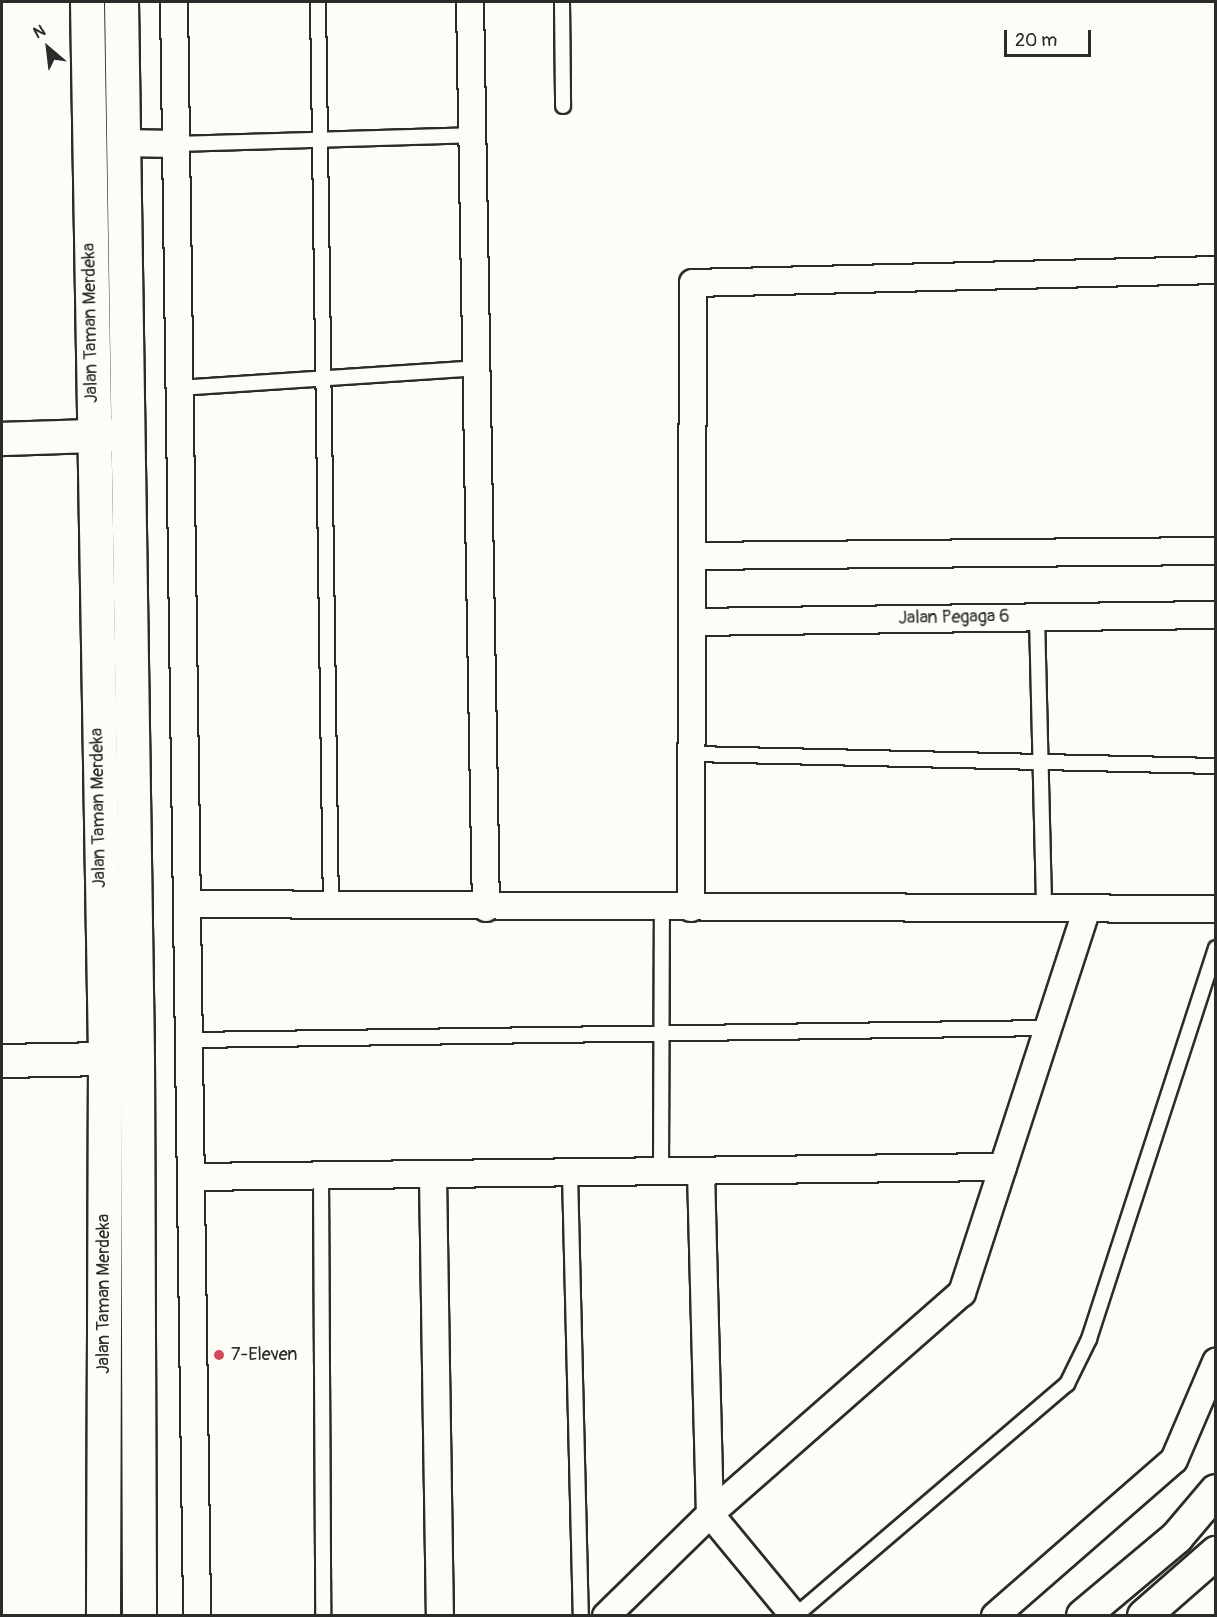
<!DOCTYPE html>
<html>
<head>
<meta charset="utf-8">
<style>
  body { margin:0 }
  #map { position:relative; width:1217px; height:1617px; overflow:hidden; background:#fdfcf7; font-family:Pangolin,sans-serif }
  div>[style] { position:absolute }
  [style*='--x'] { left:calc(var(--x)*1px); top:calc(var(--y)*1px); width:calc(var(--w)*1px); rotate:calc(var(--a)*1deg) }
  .roads { filter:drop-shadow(2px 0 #2b2b2b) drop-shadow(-2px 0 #2b2b2b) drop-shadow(0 2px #2b2b2b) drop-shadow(0 -2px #2b2b2b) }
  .service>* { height:14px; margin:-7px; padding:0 7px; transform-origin:7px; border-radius:7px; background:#fdfcf7 }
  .minor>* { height:26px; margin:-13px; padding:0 13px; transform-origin:13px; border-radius:13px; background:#fdfcf7 }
  .tertiary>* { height:32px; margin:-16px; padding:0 16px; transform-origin:16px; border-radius:16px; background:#fdfcf7 }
  .secondary>* { height:33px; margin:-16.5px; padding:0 16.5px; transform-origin:16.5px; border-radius:16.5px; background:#fdfcf7 }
  .dots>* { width:16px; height:16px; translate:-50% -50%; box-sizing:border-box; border:3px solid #fdfcf7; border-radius:50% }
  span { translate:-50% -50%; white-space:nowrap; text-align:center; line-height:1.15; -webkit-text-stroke:4.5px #fdfcf7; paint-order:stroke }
  .street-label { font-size:18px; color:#2b2b2b }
  .poi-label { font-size:18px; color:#2b2b2b }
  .left { translate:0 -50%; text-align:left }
  .frame { position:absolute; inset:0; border:3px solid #2b2b2b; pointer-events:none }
  .north { position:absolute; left:18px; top:18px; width:60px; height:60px; -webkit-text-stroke:4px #fdfcf7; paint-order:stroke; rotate:332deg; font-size:16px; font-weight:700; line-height:24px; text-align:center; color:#2b2b2b }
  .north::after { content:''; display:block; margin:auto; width:21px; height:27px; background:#2b2b2b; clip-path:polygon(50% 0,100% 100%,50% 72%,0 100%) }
  .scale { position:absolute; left:1004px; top:30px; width:87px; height:27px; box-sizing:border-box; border:3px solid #2b2b2b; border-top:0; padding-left:8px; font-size:18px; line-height:21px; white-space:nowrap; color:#2b2b2b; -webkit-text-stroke:4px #fdfcf7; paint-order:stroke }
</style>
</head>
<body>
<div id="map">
  <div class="roads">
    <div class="service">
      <i style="--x:318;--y:2;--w:904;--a:89.18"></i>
      <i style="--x:562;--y:2;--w:104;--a:89.4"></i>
      <i style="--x:175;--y:144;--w:297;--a:-1.7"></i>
      <i style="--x:178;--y:388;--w:299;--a:-3.8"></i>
      <i style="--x:1037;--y:617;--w:292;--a:88.6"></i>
      <i style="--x:692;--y:754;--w:524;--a:1.31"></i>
      <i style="--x:190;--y:1040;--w:858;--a:-0.8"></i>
      <i style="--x:661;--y:1173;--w:265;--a:-89.8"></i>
      <i style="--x:570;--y:1174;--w:442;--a:88.6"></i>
      <i style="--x:321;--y:1177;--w:439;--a:89.7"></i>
      <i style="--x:795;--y:1616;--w:358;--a:-40.5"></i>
      <i style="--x:1067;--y:1384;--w:50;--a:-63.9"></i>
      <i style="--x:1089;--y:1339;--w:411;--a:-72"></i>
    </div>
    <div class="minor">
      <i style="--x:174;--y:2;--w:1614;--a:89.18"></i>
      <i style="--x:470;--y:2;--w:906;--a:88.99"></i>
      <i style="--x:123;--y:143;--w:52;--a:1.1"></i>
      <i style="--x:692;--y:556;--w:524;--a:-0.55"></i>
      <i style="--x:692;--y:622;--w:524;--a:-0.77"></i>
      <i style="--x:187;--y:904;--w:1029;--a:0.28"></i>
      <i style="--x:691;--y:908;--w:625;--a:-89.82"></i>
      <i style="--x:693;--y:283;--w:523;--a:-1.42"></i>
      <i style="--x:701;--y:1172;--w:342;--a:88.5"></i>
      <i style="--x:710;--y:1514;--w:132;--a:50.5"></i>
      <i style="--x:433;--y:1176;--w:440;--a:89.1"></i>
      <i style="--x:192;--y:1177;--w:811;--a:-0.71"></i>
      <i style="--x:606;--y:1616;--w:146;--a:-44.4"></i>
      <i style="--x:710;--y:1514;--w:335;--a:-41.3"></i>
      <i style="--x:962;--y:1293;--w:404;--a:-72"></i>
      <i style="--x:995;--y:1616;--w:237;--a:-41.1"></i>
      <i style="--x:1174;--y:1460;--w:107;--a:-66.8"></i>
    </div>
    <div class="tertiary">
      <i style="--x:2;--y:439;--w:119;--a:-1.9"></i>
      <i style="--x:2;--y:1061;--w:103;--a:-1.1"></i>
      <i style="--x:1083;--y:1616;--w:123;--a:-40"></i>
      <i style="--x:1177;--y:1537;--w:60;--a:-49.7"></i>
      <i style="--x:1144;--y:1616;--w:96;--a:-41.2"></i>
    </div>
    <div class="secondary">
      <i style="--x:87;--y:2;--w:1057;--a:89.02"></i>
      <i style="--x:105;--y:1059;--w:557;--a:90.21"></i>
      <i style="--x:121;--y:2;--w:1056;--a:89.13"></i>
      <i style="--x:137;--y:1058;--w:558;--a:89.79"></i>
    </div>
  </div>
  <div class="dots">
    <i style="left:219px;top:1355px;background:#d1495b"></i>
  </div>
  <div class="street-label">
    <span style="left:91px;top:323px;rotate:-91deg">Jalan Taman Merdeka</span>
    <span style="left:954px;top:618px;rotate:-1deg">Jalan Pegaga 6</span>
    <span style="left:99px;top:808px;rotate:-91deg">Jalan Taman Merdeka</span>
    <span style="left:104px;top:1294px;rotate:-90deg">Jalan Taman Merdeka</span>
  </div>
  <div class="poi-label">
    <span class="left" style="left:231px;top:1355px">7-Eleven</span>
  </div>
  <div class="frame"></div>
  <div class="north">N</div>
  <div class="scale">20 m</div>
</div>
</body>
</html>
